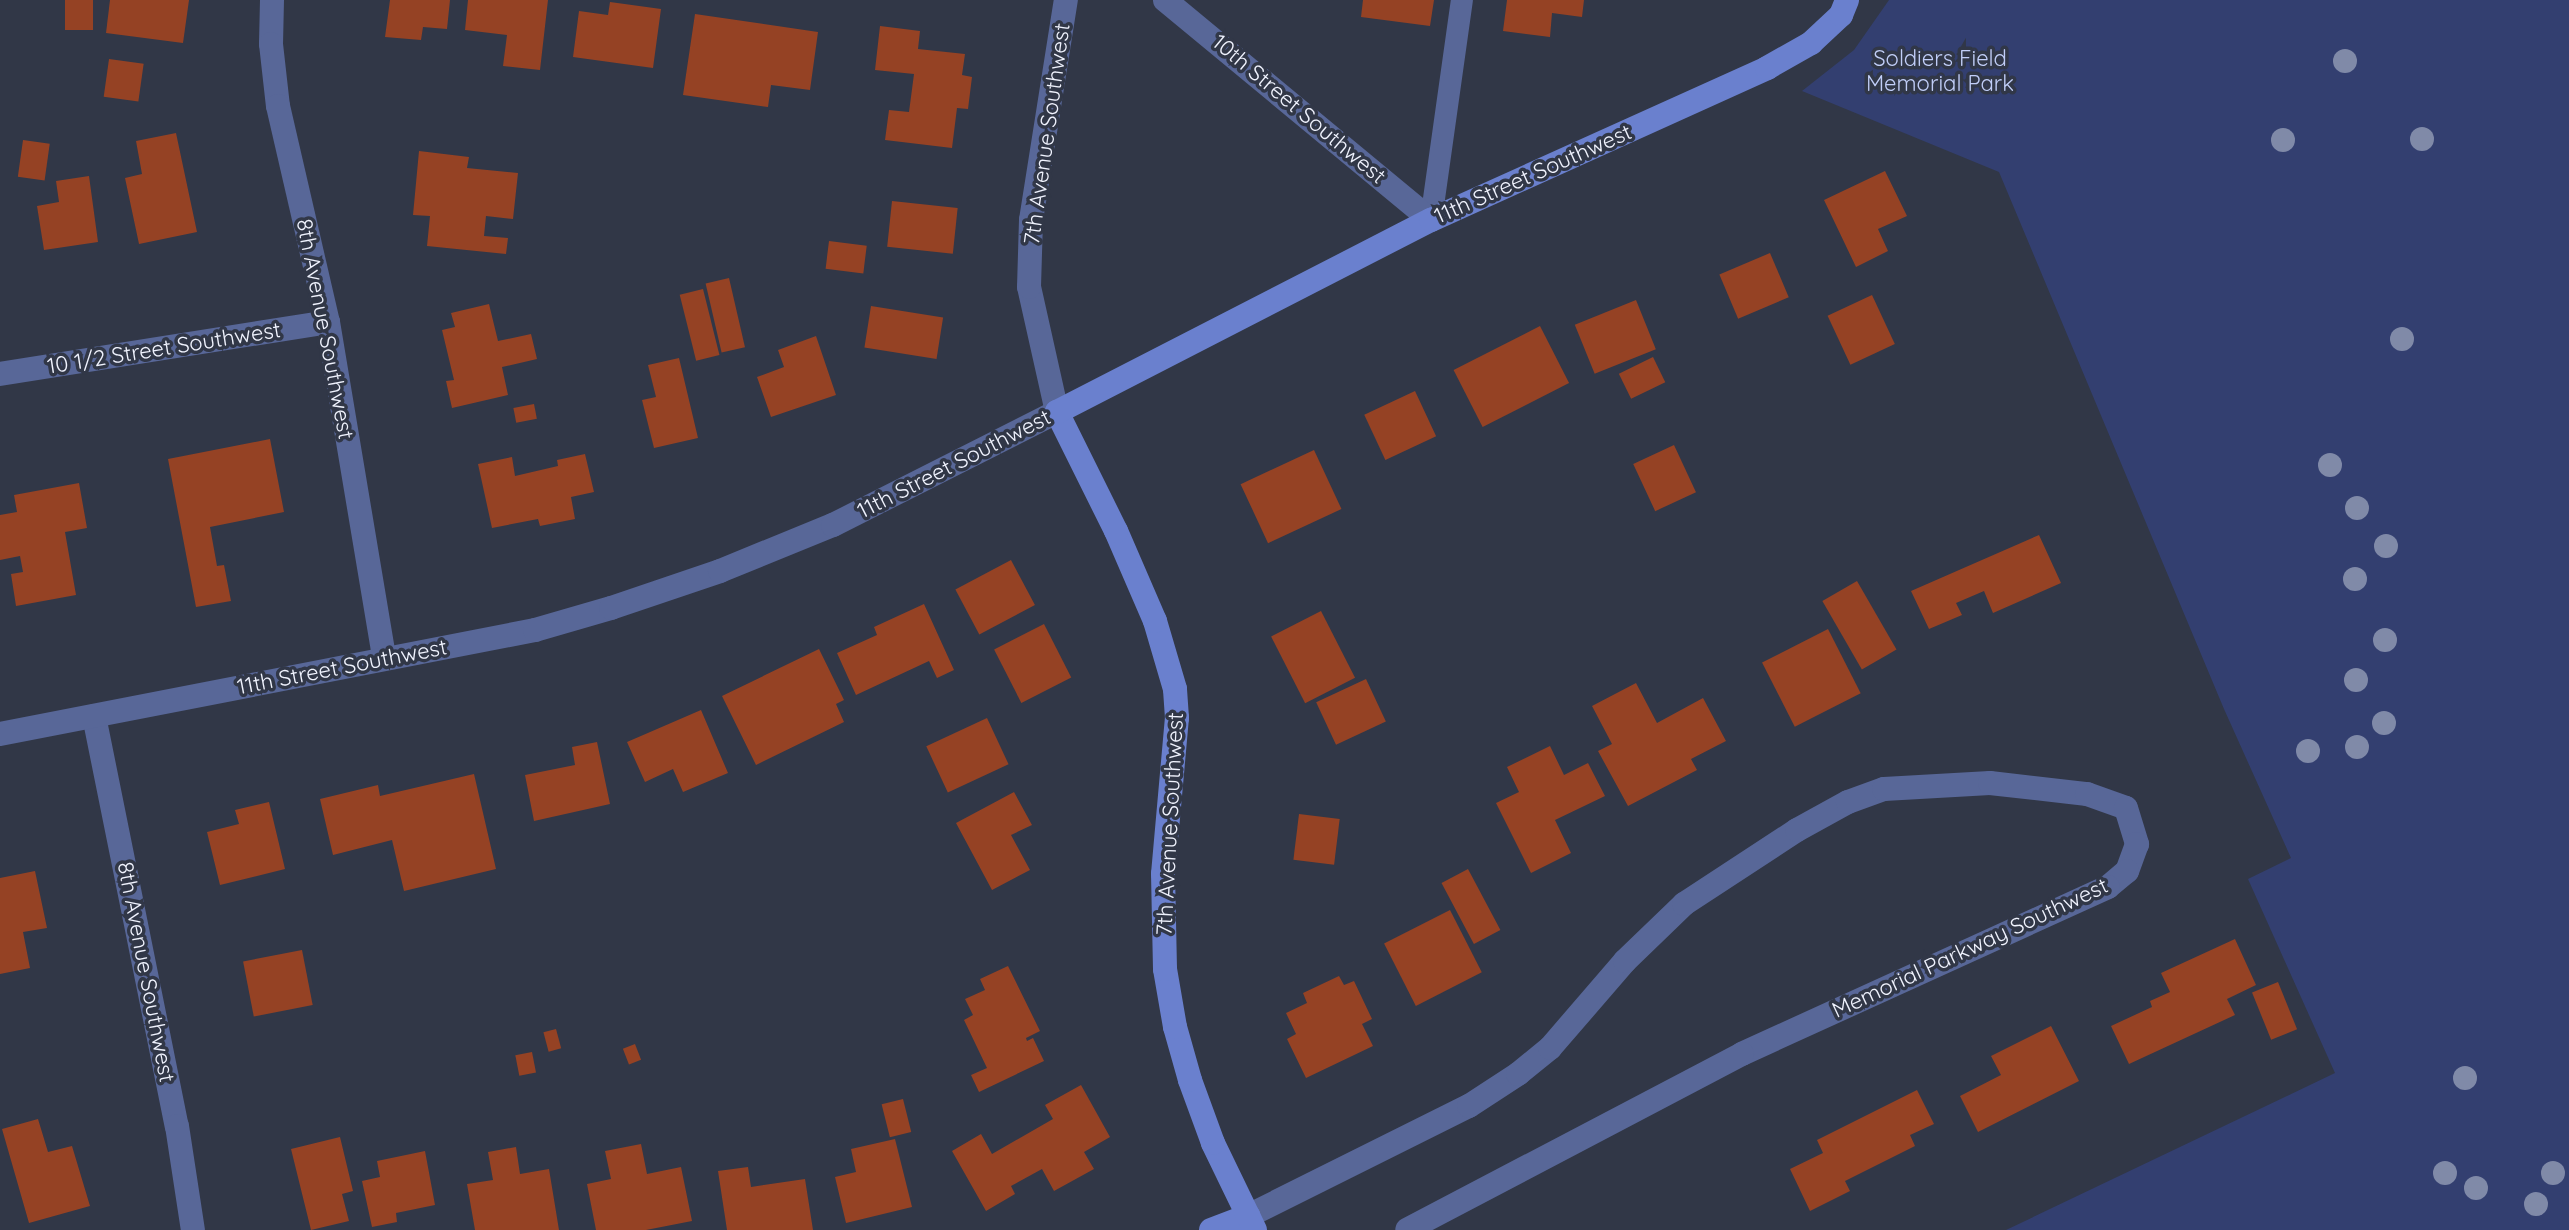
<!DOCTYPE html>
<html>
<head>
<meta charset="utf-8">
<style>
  body { margin:0 }
  #map { position:relative; width:2569px; height:1230px; overflow:hidden; background:#313747; font-family:Quicksand,sans-serif }
  div>[style] { position:absolute }
  [style*='--x'] { left:calc(var(--x)*1px); top:calc(var(--y)*1px); width:calc(var(--w)*1px); rotate:calc(var(--a)*1deg) }
  .green>* { inset:0; background:#333f70 }
  .building>* { inset:0; background:#954224; transform-origin:0 0 }
  .lane>* { height:22px; margin:-11px; padding:0 11px; transform-origin:11px; border-radius:11px; background:#586798 }
  .street>* { height:24px; margin:-12px; padding:0 12px; transform-origin:12px; border-radius:12px; background:#586798 }
  .secondary>* { height:24px; margin:-12px; padding:0 12px; transform-origin:12px; border-radius:12px; background:#6a80ce }
  .trees>* { width:24px; height:24px; margin:-12px; border-radius:50%; background:#808aa8 }
  span { translate:-50% -50%; white-space:nowrap; text-align:center; line-height:1.15; -webkit-text-stroke:7px #313747; paint-order:stroke }
  .park-label { font-size:22px; color:#c1cef8 }
  .street-label { font-size:22px; color:#f0f3fe }
</style>
</head>
<body>
<div id="map">
  <div class="green">
    <i style="clip-path:polygon(1889px 0,2569px 0,2569px 1230px,2006px 1230px,2335px 1073px,2248px 879px,2291px 858px,2224px 709px,1999px 172px,1802px 91px,1854px 50px)"></i>
  </div>
  <div class="building">
    <i style="left:65px;top:0;width:28px;height:30px"></i>
    <i style="clip-path:polygon(110px 0,189px 0,183px 43px,106px 33px)"></i>
    <i style="clip-path:polygon(390px 0,450px 0,447px 29px,423px 27px,421px 40px,385px 37px)"></i>
    <i style="clip-path:polygon(468px 0,548px 0,540px 70px,503px 66px,507px 35px,465px 30px)"></i>
    <i style="clip-path:polygon(1363px 0,1434px 0,1430px 26px,1361px 17px)"></i>
    <i style="clip-path:polygon(1507px 0,1584px 0,1582px 17px,1552px 13px,1550px 37px,1503px 31px)"></i>
    <i style="clip-path:polygon(610px 2px,661px 9px,653px 68px,573px 57px,579px 11px,608px 15px)"></i>
    <i style="clip-path:polygon(695px 14px,818px 32px,810px 90px,771px 85px,768px 107px,683px 95px)"></i>
    <i style="clip-path:polygon(880px 26px,920px 31px,918px 49px,965px 54px,962px 75px,972px 77px,968px 109px,957px 108px,952px 148px,885px 140px,889px 110px,909px 112px,914px 74px,875px 70px)"></i>
    <i style="left:109px;top:59px;width:35px;height:38px;rotate:8deg"></i>
    <i style="clip-path:polygon(176px 133px,197px 232px,139px 244px,125px 178px,142px 174px,136px 141px)"></i>
    <i style="left:23px;top:140px;width:27px;height:37px;rotate:8deg"></i>
    <i style="clip-path:polygon(419px 151px,469px 157px,467px 168px,518px 173px,513px 219px,486px 216px,484px 236px,508px 238px,506px 254px,427px 246px,430px 216px,413px 215px)"></i>
    <i style="clip-path:polygon(1885px 171px,1907px 216px,1878px 229px,1888px 251px,1856px 267px,1824px 200px)"></i>
    <i style="clip-path:polygon(89px 176px,98px 242px,44px 250px,37px 206px,59px 202px,56px 181px)"></i>
    <i style="left:892px;top:201px;width:66px;height:46px;rotate:6deg"></i>
    <i style="left:829px;top:241px;width:38px;height:28px;rotate:7deg"></i>
    <i style="left:1770px;top:253px;width:48px;height:55px;rotate:67deg"></i>
    <i style="left:729px;top:278px;width:71px;height:24px;rotate:77deg"></i>
    <i style="left:703px;top:289px;width:68px;height:24px;rotate:76deg"></i>
    <i style="left:1872px;top:295px;width:54px;height:49px;rotate:65deg"></i>
    <i style="left:1636px;top:300px;width:53px;height:66px;rotate:68deg"></i>
    <i style="clip-path:polygon(489px 304px,498px 341px,531px 334px,537px 359px,502px 367px,508px 395px,452px 408px,446px 381px,454px 380px,442px 330px,455px 327px,451px 313px)"></i>
    <i style="left:871px;top:306px;width:73px;height:42px;rotate:9deg"></i>
    <i style="left:1540px;top:326px;width:64px;height:97px;rotate:63deg"></i>
    <i style="clip-path:polygon(816px 336px,836px 395px,771px 417px,757px 377px,784px 367px,778px 350px)"></i>
    <i style="left:1653px;top:357px;width:28px;height:38px;rotate:64deg"></i>
    <i style="clip-path:polygon(679px 358px,698px 438px,654px 448px,642px 400px,656px 397px,648px 365px)"></i>
    <i style="left:1415px;top:391px;width:50px;height:56px;rotate:65deg"></i>
    <i style="left:534px;top:404px;width:15px;height:21px;rotate:79deg"></i>
    <i style="clip-path:polygon(270px 439px,284px 512px,210px 527px,217px 566px,224px 565px,231px 601px,196px 607px,168px 459px)"></i>
    <i style="left:1674px;top:445px;width:52px;height:45px;rotate:65deg"></i>
    <i style="left:1314px;top:450px;width:65px;height:81px;rotate:65deg"></i>
    <i style="clip-path:polygon(585px 454px,594px 492px,571px 497px,575px 519px,540px 526px,538px 519px,492px 528px,478px 464px,512px 457px,515px 476px,558px 466px,557px 460px)"></i>
    <i style="clip-path:polygon(79px 483px,87px 528px,65px 532px,76px 595px,16px 606px,11px 574px,23px 572px,20px 556px,0 560px,0 515px,17px 512px,14px 495px)"></i>
    <i style="clip-path:polygon(2039px 535px,2061px 583px,1993px 613px,1984px 591px,1956px 603px,1962px 615px,1929px 629px,1911px 591px)"></i>
    <i style="left:1011px;top:560px;width:51px;height:63px;rotate:62deg"></i>
    <i style="left:1857px;top:581px;width:79px;height:40px;rotate:60deg"></i>
    <i style="clip-path:polygon(924px 604px,954px 670px,937px 678px,929px 661px,856px 695px,837px 653px,877px 635px,874px 627px)"></i>
    <i style="left:1321px;top:611px;width:75px;height:56px;rotate:63deg"></i>
    <i style="left:1044px;top:624px;width:60px;height:56px;rotate:63deg"></i>
    <i style="left:1828px;top:629px;width:72px;height:74px;rotate:63deg"></i>
    <i style="clip-path:polygon(819px 649px,844px 700px,836px 704px,844px 722px,756px 765px,722px 696px)"></i>
    <i style="left:1366px;top:679px;width:47px;height:55px;rotate:65deg"></i>
    <i style="clip-path:polygon(1636px 683px,1657px 723px,1703px 698px,1726px 741px,1691px 759px,1697px 770px,1628px 806px,1598px 751px,1612px 744px,1592px 706px)"></i>
    <i style="clip-path:polygon(701px 710px,728px 773px,683px 792px,673px 769px,645px 782px,627px 742px)"></i>
    <i style="left:987px;top:718px;width:51px;height:67px;rotate:65deg"></i>
    <i style="clip-path:polygon(597px 742px,610px 804px,534px 821px,525px 775px,575px 765px,572px 747px)"></i>
    <i style="clip-path:polygon(1550px 746px,1564px 775px,1588px 763px,1605px 796px,1555px 820px,1571px 853px,1531px 873px,1496px 803px,1519px 792px,1507px 767px)"></i>
    <i style="clip-path:polygon(474px 774px,496px 869px,404px 891px,392px 840px,333px 855px,320px 799px,378px 785px,380px 796px)"></i>
    <i style="clip-path:polygon(1014px 792px,1032px 825px,1011px 835px,1030px 870px,992px 890px,956px 823px)"></i>
    <i style="clip-path:polygon(269px 802px,285px 869px,220px 885px,207px 832px,239px 824px,235px 810px)"></i>
    <i style="left:1299px;top:814px;width:41px;height:46px;rotate:7deg"></i>
    <i style="left:1468px;top:869px;width:69px;height:30px;rotate:62deg"></i>
    <i style="clip-path:polygon(35px 871px,47px 928px,23px 932px,30px 968px,0 974px,0 878px)"></i>
    <i style="left:1450px;top:910px;width:70px;height:74px;rotate:63deg"></i>
    <i style="clip-path:polygon(2235px 939px,2256px 985px,2227px 999px,2235px 1015px,2129px 1064px,2111px 1026px,2152px 1007px,2150px 1001px,2170px 992px,2161px 973px)"></i>
    <i style="left:302px;top:950px;width:56px;height:60px;rotate:79deg"></i>
    <i style="clip-path:polygon(1008px 966px,1040px 1031px,1026px 1038px,1027px 1041px,1033px 1038px,1044px 1061px,979px 1092px,971px 1075px,987px 1068px,964px 1020px,973px 1015px,965px 999px,985px 990px,980px 979px)"></i>
    <i style="clip-path:polygon(1339px 976px,1344px 985px,1354px 981px,1372px 1019px,1362px 1024px,1373px 1046px,1306px 1078px,1287px 1039px,1296px 1034px,1286px 1013px,1307px 1003px,1303px 993px)"></i>
    <i style="left:2278px;top:982px;width:51px;height:28px;rotate:68deg"></i>
    <i style="clip-path:polygon(2051px 1026px,2079px 1081px,1978px 1132px,1960px 1096px,2001px 1075px,1991px 1056px)"></i>
    <i style="left:556px;top:1029px;width:20px;height:13px;rotate:75deg"></i>
    <i style="left:635px;top:1044px;width:17px;height:13px;rotate:69deg"></i>
    <i style="left:532px;top:1052px;width:21px;height:17px;rotate:79deg"></i>
    <i style="clip-path:polygon(1081px 1085px,1110px 1137px,1084px 1152px,1094px 1169px,1054px 1191px,1042px 1169px,1011px 1186px,1015px 1194px,986px 1211px,952px 1151px,981px 1134px,992px 1154px,1053px 1119px,1045px 1105px)"></i>
    <i style="clip-path:polygon(1917px 1090px,1934px 1124px,1910px 1135px,1915px 1146px,1845px 1181px,1850px 1191px,1810px 1211px,1790px 1169px,1823px 1153px,1817px 1140px)"></i>
    <i style="left:903px;top:1099px;width:34px;height:22px;rotate:76deg"></i>
    <i style="clip-path:polygon(38px 1119px,48px 1152px,72px 1146px,90px 1206px,29px 1223px,2px 1129px)"></i>
    <i style="clip-path:polygon(340px 1137px,353px 1191px,342px 1194px,349px 1221px,311px 1230px,291px 1149px)"></i>
    <i style="clip-path:polygon(895px 1139px,912px 1207px,846px 1223px,835px 1177px,856px 1172px,851px 1149px)"></i>
    <i style="clip-path:polygon(641px 1144px,647px 1174px,681px 1167px,692px 1221px,646px 1230px,596px 1230px,587px 1184px,611px 1179px,605px 1151px)"></i>
    <i style="clip-path:polygon(516px 1147px,520px 1174px,549px 1169px,559px 1230px,475px 1230px,467px 1184px,493px 1180px,488px 1152px)"></i>
    <i style="clip-path:polygon(425px 1151px,435px 1205px,396px 1213px,397px 1222px,372px 1227px,362px 1181px,380px 1177px,377px 1161px)"></i>
    <i style="clip-path:polygon(748px 1167px,751px 1187px,805px 1179px,813px 1230px,727px 1230px,718px 1171px)"></i>
  </div>
  <div class="lane">
    <i style="--x:1431;--y:220;--w:222;--a:-82"></i>
  </div>
  <div class="street">
    <i style="--x:272;--y:0;--w:44;--a:91.3"></i>
    <i style="--x:271;--y:44;--w:62;--a:83.6"></i>
    <i style="--x:278;--y:106;--w:222;--a:77"></i>
    <i style="--x:328;--y:322;--w:341;--a:80.5"></i>
    <i style="--x:1165;--y:0;--w:345;--a:39.6"></i>
    <i style="--x:0;--y:374;--w:332;--a:-9"></i>
    <i style="--x:94;--y:716;--w:418;--a:78.6"></i>
    <i style="--x:177;--y:1126;--w:105;--a:81.3"></i>
    <i style="--x:0;--y:734;--w:545;--a:-11"></i>
    <i style="--x:535;--y:630;--w:79;--a:-16.1"></i>
    <i style="--x:611;--y:608;--w:115;--a:-18.7"></i>
    <i style="--x:720;--y:571;--w:122;--a:-22.2"></i>
    <i style="--x:833;--y:525;--w:251;--a:-26.8"></i>
    <i style="--x:1057;--y:412;--w:128;--a:-102.6"></i>
    <i style="--x:1029;--y:287;--w:67;--a:-88.3"></i>
    <i style="--x:1031;--y:220;--w:223;--a:-81"></i>
    <i style="--x:1248;--y:1216;--w:247;--a:-26.5"></i>
    <i style="--x:1469;--y:1106;--w:59;--a:-33.1"></i>
    <i style="--x:1518;--y:1074;--w:41;--a:-39.1"></i>
    <i style="--x:1550;--y:1048;--w:115;--a:-49.2"></i>
    <i style="--x:1625;--y:961;--w:82;--a:-44"></i>
    <i style="--x:1684;--y:904;--w:135;--a:-33.2"></i>
    <i style="--x:1797;--y:830;--w:58;--a:-28.8"></i>
    <i style="--x:1848;--y:802;--w:38;--a:-20"></i>
    <i style="--x:1884;--y:789;--w:106;--a:-3.2"></i>
    <i style="--x:1990;--y:783;--w:98;--a:6.5"></i>
    <i style="--x:2087;--y:794;--w:41;--a:19.7"></i>
    <i style="--x:2126;--y:808;--w:38;--a:73"></i>
    <i style="--x:2137;--y:844;--w:29;--a:110"></i>
    <i style="--x:2127;--y:871;--w:25;--a:140"></i>
    <i style="--x:2108;--y:887;--w:402;--a:155.5"></i>
    <i style="--x:1742;--y:1054;--w:378;--a:152.3"></i>
  </div>
  <div class="secondary">
    <i style="--x:1211;--y:1230;--w:40;--a:-21"></i>
    <i style="--x:1255;--y:1230;--w:97;--a:-115.8"></i>
    <i style="--x:1213;--y:1143;--w:67;--a:-110.1"></i>
    <i style="--x:1190;--y:1080;--w:55;--a:-105.8"></i>
    <i style="--x:1175;--y:1027;--w:59;--a:-99.8"></i>
    <i style="--x:1165;--y:969;--w:95;--a:-91.2"></i>
    <i style="--x:1163;--y:874;--w:157;--a:-84.9"></i>
    <i style="--x:1177;--y:718;--w:29;--a:-94"></i>
    <i style="--x:1175;--y:689;--w:71;--a:-106.4"></i>
    <i style="--x:1155;--y:621;--w:98;--a:-113.4"></i>
    <i style="--x:1116;--y:531;--w:133;--a:-116.4"></i>
    <i style="--x:1057;--y:412;--w:420;--a:-27.2"></i>
    <i style="--x:1431;--y:220;--w:369;--a:-24.3"></i>
    <i style="--x:1767;--y:68;--w:51;--a:-29.6"></i>
    <i style="--x:1811;--y:43;--w:41;--a:-43"></i>
    <i style="--x:1841;--y:15;--w:16;--a:-68"></i>
  </div>
  <div class="trees">
    <i style="left:2345px;top:61px"></i>
    <i style="left:2422px;top:139px"></i>
    <i style="left:2283px;top:140px"></i>
    <i style="left:2402px;top:339px"></i>
    <i style="left:2330px;top:465px"></i>
    <i style="left:2357px;top:508px"></i>
    <i style="left:2386px;top:546px"></i>
    <i style="left:2355px;top:579px"></i>
    <i style="left:2385px;top:640px"></i>
    <i style="left:2356px;top:680px"></i>
    <i style="left:2384px;top:723px"></i>
    <i style="left:2357px;top:747px"></i>
    <i style="left:2308px;top:751px"></i>
    <i style="left:2465px;top:1078px"></i>
    <i style="left:2445px;top:1173px"></i>
    <i style="left:2553px;top:1173px"></i>
    <i style="left:2476px;top:1188px"></i>
    <i style="left:2536px;top:1204px"></i>
  </div>
  <div class="park-label">
    <span style="left:1940px;top:71px">Soldiers Field<br>Memorial Park</span>
  </div>
  <div class="street-label">
    <span style="left:1299px;top:109px;rotate:40deg">10th Street Southwest</span>
    <span style="left:1047px;top:134px;rotate:-82deg">7th Avenue Southwest</span>
    <span style="left:1533px;top:174px;rotate:-24deg">11th Street Southwest</span>
    <span style="left:325px;top:329px;rotate:79deg">8th Avenue Southwest</span>
    <span style="left:164px;top:348px;rotate:-9deg">10 1/2 Street Southwest</span>
    <span style="left:954px;top:464px;rotate:-27deg">11th Street Southwest</span>
    <span style="left:342px;top:667px;rotate:-11deg">11th Street Southwest</span>
    <span style="left:1170px;top:824px;rotate:-87deg">7th Avenue Southwest</span>
    <span style="left:1970px;top:948px;rotate:-25deg">Memorial Parkway Southwest</span>
    <span style="left:146px;top:972px;rotate:79deg">8th Avenue Southwest</span>
  </div>
</div>
</body>
</html>
